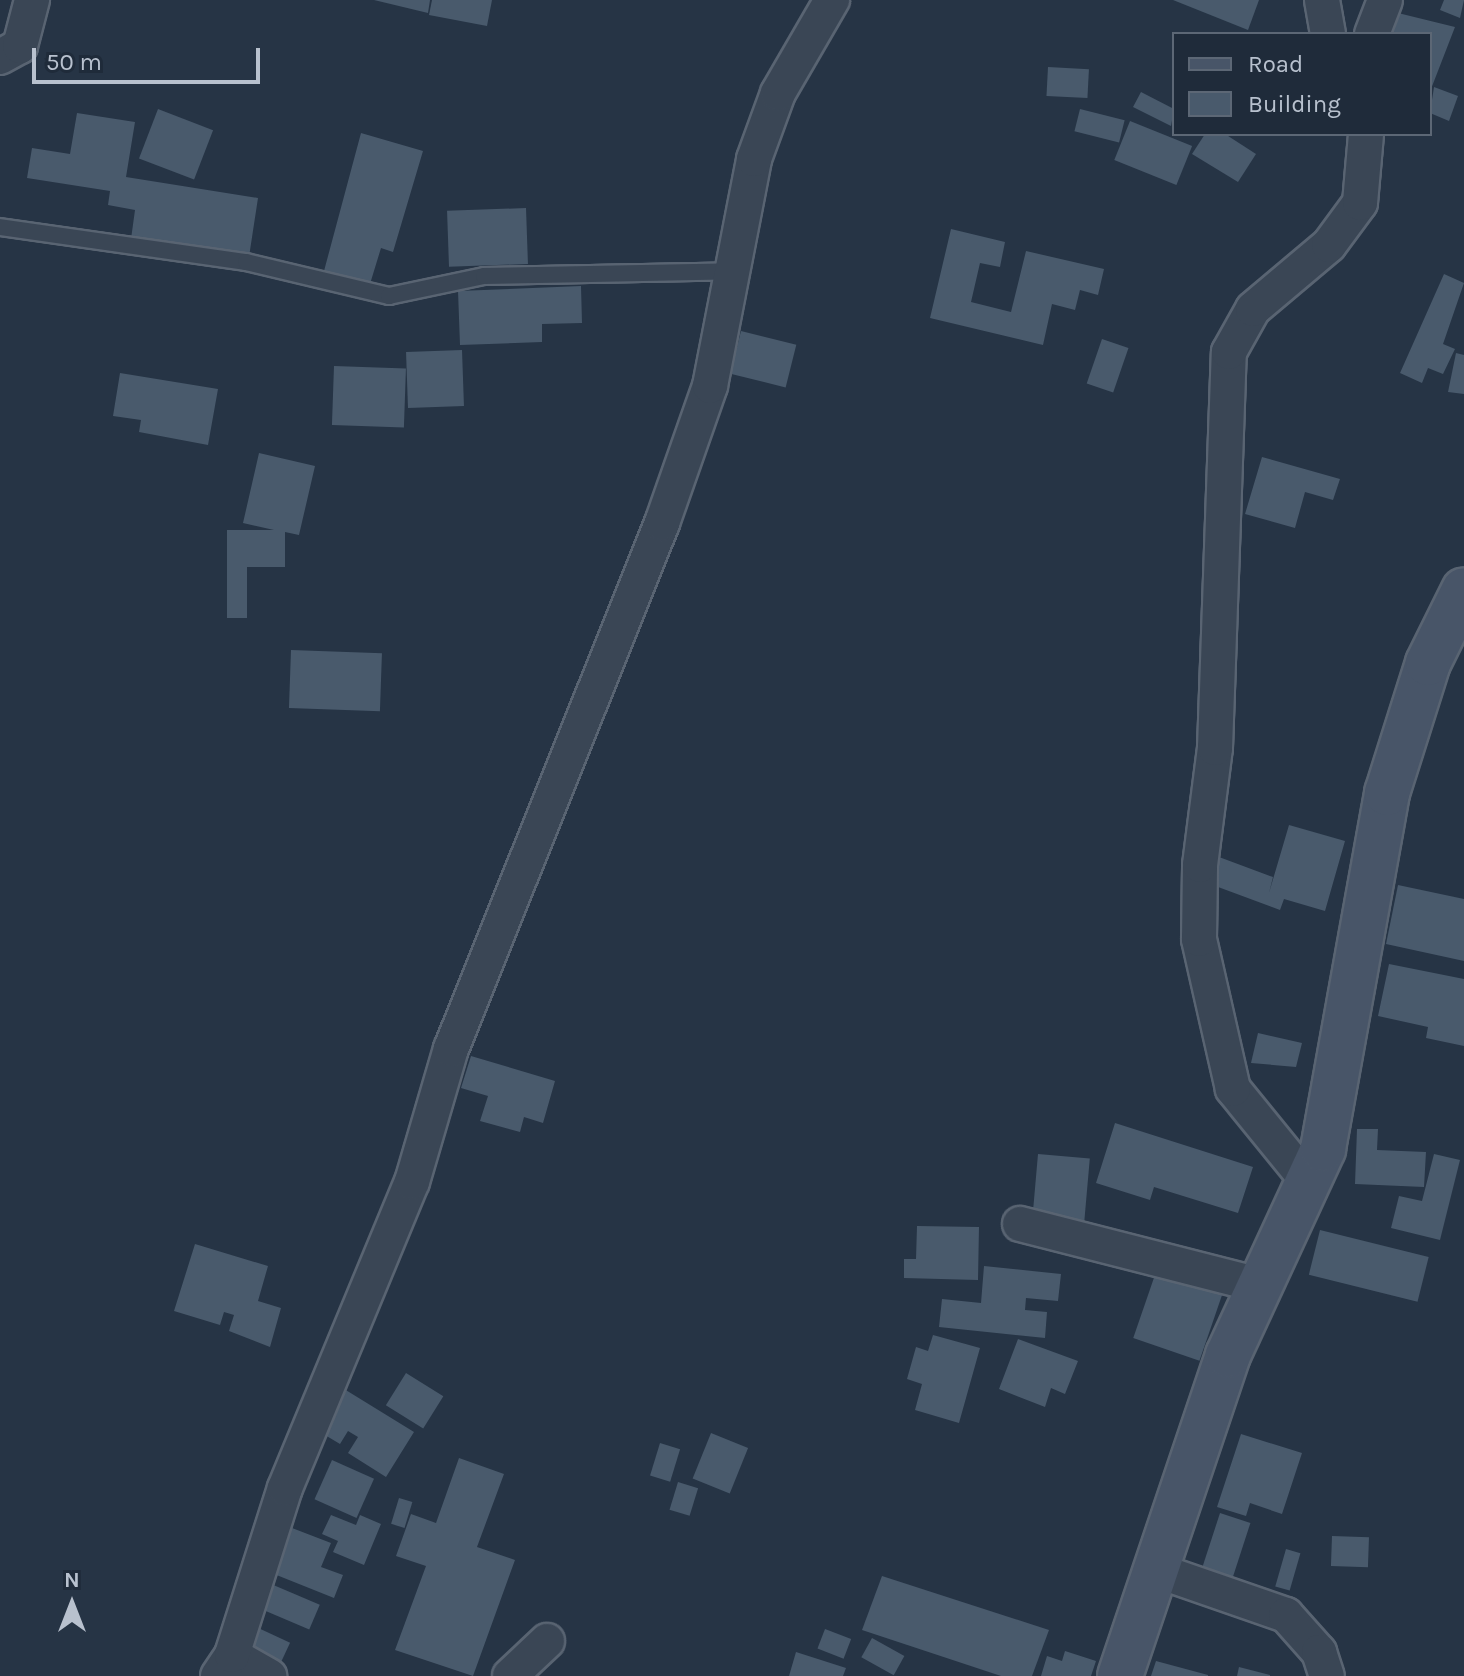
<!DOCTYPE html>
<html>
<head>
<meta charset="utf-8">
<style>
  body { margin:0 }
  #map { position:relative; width:1464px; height:1676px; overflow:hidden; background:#263445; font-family:Karla,sans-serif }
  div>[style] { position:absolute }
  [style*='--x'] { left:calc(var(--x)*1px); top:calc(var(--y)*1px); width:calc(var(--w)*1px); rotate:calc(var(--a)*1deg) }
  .building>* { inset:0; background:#495a6c; transform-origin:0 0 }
  .roads { filter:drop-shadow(2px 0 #596472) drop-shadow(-2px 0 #596472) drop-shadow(0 2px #596472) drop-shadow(0 -2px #596472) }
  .service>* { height:16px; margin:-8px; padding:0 8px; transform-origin:8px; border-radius:8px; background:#3a4655 }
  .minor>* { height:34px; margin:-17px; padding:0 17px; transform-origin:17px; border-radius:17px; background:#3a4655 }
  .secondary>* { height:44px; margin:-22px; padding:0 22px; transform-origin:22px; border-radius:22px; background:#485568 }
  span { translate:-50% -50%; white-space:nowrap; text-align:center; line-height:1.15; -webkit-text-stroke:7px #1f2b3a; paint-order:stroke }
  .legend { position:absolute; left:1172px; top:32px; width:260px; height:104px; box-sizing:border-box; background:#1f2b3a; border:2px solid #5c6775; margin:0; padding:10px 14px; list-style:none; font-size:24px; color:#b8c1ce }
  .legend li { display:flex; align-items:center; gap:16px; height:40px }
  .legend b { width:40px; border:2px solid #5c6775 }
  .north { position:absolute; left:32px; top:1564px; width:80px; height:80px; -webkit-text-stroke:6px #1f2b3a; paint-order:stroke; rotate:0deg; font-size:22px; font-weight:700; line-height:32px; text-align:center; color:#b8c1ce }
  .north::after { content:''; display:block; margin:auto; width:28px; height:36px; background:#b8c1ce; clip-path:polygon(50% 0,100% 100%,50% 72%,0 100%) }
  .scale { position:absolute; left:32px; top:48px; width:228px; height:36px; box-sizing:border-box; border:4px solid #b8c1ce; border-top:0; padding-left:10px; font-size:24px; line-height:28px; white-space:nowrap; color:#b8c1ce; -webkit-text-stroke:6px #1f2b3a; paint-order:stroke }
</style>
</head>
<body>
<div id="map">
  <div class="building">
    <i style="clip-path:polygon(374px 0,430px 0,428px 13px)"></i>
    <i style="clip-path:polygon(432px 0,492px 0,487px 26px,429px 15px)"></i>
    <i style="clip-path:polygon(1173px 0,1259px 0,1248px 30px)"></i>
    <i style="clip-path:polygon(1444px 0,1464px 0,1460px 18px,1440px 10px)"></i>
    <i style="clip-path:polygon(1398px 13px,1455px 27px,1431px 89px,1430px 34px,1392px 34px)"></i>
    <i style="left:1048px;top:67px;width:41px;height:29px;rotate:3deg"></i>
    <i style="clip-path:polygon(1434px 87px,1458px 96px,1449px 121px,1430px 113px)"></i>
    <i style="clip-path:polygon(1141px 92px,1174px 109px,1171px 126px,1133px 107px)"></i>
    <i style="left:158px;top:109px;width:59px;height:53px;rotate:21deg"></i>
    <i style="left:1080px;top:109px;width:46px;height:23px;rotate:14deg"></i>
    <i style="clip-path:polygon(77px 113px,135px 122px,126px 177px,258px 198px,249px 257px,131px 239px,135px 210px,108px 205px,110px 191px,27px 178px,32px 148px,70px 154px)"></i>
    <i style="left:1130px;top:121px;width:67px;height:42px;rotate:22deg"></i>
    <i style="clip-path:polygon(361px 133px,423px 151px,393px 252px,381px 248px,370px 284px,324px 271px)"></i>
    <i style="clip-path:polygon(1205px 134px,1225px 134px,1256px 154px,1238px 182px,1192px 154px)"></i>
    <i style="left:526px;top:208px;width:56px;height:79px;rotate:88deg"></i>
    <i style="clip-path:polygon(951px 229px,1005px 242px,1000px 267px,980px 263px,971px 302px,1011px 312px,1026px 251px,1104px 269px,1098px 295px,1080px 290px,1075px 310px,1052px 304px,1043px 345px,930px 318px)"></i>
    <i style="clip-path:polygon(1444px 274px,1464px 283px,1443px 344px,1455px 349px,1443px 374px,1428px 368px,1422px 383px,1400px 373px)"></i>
    <i style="clip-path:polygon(581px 286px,582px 323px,542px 324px,542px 342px,460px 345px,458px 291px)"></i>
    <i style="left:741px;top:331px;width:57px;height:44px;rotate:14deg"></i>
    <i style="left:1102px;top:339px;width:28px;height:47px;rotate:19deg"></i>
    <i style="left:462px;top:350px;width:56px;height:56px;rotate:88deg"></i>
    <i style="clip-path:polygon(1456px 353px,1464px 355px,1464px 394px,1448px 392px)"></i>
    <i style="left:334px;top:366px;width:72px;height:59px;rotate:2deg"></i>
    <i style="clip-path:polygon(120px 373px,218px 389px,208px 445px,139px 432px,141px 420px,113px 416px)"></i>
    <i style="clip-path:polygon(259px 453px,315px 466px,299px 535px,285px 532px,285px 567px,247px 567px,247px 618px,227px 618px,227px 530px,274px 530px,243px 523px)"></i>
    <i style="clip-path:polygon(1262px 457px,1340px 479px,1333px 500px,1305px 492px,1295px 528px,1245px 514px)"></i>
    <i style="left:291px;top:650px;width:91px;height:58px;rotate:2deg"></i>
    <i style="clip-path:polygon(1289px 825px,1345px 841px,1325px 911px,1284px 899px,1280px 910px,1210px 884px,1219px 857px,1273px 877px,1269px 893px)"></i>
    <i style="clip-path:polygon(1398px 885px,1464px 899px,1464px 961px,1386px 944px)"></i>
    <i style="clip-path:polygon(1389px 964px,1464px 979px,1464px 1046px,1426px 1038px,1428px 1027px,1378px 1016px)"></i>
    <i style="clip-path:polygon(1258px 1033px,1302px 1043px,1296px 1067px,1251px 1063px)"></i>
    <i style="clip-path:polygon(471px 1056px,555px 1081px,543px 1123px,524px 1117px,520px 1132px,480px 1121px,488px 1096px,461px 1088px)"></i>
    <i style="clip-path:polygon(1115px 1123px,1253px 1167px,1238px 1213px,1154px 1187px,1150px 1200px,1096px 1183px)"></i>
    <i style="clip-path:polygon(1357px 1129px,1378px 1129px,1377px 1150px,1426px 1152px,1424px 1187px,1355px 1184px)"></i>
    <i style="left:1038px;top:1154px;width:52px;height:67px;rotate:5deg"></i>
    <i style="clip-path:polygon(1434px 1154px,1460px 1160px,1440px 1240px,1391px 1228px,1399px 1196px,1422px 1201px)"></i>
    <i style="clip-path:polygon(917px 1226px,979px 1227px,978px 1280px,904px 1278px,904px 1259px,916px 1259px)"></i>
    <i style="left:1320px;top:1230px;width:112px;height:46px;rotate:14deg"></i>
    <i style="clip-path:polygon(195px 1244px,268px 1266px,258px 1301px,281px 1308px,270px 1347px,229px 1331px,234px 1315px,224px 1312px,220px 1325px,174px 1311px)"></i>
    <i style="clip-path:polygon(984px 1266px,1061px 1274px,1058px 1301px,1026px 1298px,1025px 1310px,1047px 1312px,1045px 1338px,939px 1327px,942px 1299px,981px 1303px)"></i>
    <i style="left:1157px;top:1269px;width:70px;height:73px;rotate:19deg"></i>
    <i style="clip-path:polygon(933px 1335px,980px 1348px,959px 1423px,915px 1410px,922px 1384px,907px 1379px,916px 1347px,928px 1351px)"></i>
    <i style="clip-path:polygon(1018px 1339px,1078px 1361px,1065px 1394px,1051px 1388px,1045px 1407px,999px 1389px)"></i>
    <i style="left:406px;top:1373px;width:44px;height:38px;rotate:32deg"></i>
    <i style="clip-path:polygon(336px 1384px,414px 1432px,386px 1477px,348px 1453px,358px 1437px,348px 1431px,340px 1444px,310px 1426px)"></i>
    <i style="left:711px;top:1433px;width:40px;height:49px;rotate:22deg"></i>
    <i style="clip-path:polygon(1241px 1434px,1302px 1453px,1282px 1514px,1250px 1503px,1246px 1516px,1217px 1507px)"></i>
    <i style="left:660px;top:1443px;width:21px;height:34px;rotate:17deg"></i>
    <i style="clip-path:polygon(459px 1458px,504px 1474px,477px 1547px,515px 1560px,473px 1676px,395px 1650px,426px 1566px,396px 1556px,411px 1514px,436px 1523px)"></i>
    <i style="left:332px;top:1460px;width:46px;height:43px;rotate:24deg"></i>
    <i style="left:678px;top:1482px;width:21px;height:29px;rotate:17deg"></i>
    <i style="left:399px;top:1498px;width:14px;height:27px;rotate:17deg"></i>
    <i style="left:1220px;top:1513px;width:32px;height:76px;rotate:18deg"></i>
    <i style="clip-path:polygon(331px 1515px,356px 1525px,360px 1515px,381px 1524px,364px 1565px,333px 1552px,338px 1541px,322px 1534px)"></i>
    <i style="clip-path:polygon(292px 1528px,331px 1543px,321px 1567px,343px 1575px,334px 1598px,274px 1574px)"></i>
    <i style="left:1332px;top:1536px;width:37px;height:30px;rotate:2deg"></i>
    <i style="left:1286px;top:1549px;width:15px;height:39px;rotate:16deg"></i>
    <i style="clip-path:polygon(882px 1576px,1049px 1630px,1032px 1676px,1001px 1676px,862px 1630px)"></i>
    <i style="left:271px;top:1584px;width:53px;height:27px;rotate:23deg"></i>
    <i style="left:252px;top:1625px;width:42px;height:37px;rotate:25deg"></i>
    <i style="left:825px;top:1629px;width:28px;height:21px;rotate:21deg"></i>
    <i style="left:872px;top:1638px;width:37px;height:22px;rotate:29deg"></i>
    <i style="clip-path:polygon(1065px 1651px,1096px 1661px,1091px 1676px,1041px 1676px,1047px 1656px,1062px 1661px)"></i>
    <i style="clip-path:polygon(796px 1652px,846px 1668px,843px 1676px,789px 1676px)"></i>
    <i style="clip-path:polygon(1156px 1661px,1208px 1675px,1208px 1676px,1151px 1676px)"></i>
    <i style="clip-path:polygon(1239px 1667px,1270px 1675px,1270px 1676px,1237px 1676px)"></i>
  </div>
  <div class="roads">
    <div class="service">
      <i style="--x:0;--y:227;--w:248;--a:8.1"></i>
      <i style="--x:246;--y:262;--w:147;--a:13.4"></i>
      <i style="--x:389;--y:296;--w:97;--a:-11.9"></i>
      <i style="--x:484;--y:276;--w:251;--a:-1.1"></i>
    </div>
    <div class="minor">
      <i style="--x:1322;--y:0;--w:35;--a:80"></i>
      <i style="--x:1372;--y:34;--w:36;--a:-69"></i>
      <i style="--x:0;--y:57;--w:23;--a:-29"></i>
      <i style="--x:20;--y:46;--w:48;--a:-75.4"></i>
      <i style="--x:1311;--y:1185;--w:124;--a:-129.1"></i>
      <i style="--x:1233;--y:1089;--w:154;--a:-102.8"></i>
      <i style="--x:1199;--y:939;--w:74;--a:-89.2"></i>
      <i style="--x:1200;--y:865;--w:118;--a:-82.7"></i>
      <i style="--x:1215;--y:748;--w:396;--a:-88"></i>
      <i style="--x:1229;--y:352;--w:49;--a:-60.8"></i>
      <i style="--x:1253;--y:309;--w:99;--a:-40.1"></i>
      <i style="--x:1329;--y:245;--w:52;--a:-53.6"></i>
      <i style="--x:1360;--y:203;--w:69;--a:-85"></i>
      <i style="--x:1020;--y:1224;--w:247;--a:14.3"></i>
      <i style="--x:1153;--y:1569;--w:141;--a:19.1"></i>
      <i style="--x:1286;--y:1615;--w:50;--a:48.3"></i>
      <i style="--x:1319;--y:1652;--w:25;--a:72"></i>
      <i style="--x:232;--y:1655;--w:43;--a:29.6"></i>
      <i style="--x:218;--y:1676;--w:25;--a:-56"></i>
      <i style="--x:232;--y:1655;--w:175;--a:-72.4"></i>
      <i style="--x:285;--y:1488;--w:331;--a:-67.5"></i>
      <i style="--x:412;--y:1182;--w:139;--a:-73.7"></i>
      <i style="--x:451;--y:1049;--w:567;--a:-68.14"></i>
      <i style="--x:662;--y:523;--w:145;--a:-70.7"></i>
      <i style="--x:710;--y:386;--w:231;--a:-79"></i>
      <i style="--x:754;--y:159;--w:70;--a:-70"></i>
      <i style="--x:778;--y:93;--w:108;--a:-59.9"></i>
      <i style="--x:510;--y:1676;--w:51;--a:-43.4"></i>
    </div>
    <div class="secondary">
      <i style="--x:1120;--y:1676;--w:339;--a:-71.4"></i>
      <i style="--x:1228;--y:1355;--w:227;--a:-65.2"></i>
      <i style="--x:1323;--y:1149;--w:362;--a:-79.8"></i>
      <i style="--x:1387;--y:793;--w:136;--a:-72.5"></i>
      <i style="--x:1428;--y:663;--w:81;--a:-63.7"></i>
    </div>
  </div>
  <ul class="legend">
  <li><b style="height:10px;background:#485568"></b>Road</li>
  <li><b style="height:22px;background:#495a6c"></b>Building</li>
  </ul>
  <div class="north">N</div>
  <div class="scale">50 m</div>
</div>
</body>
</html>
